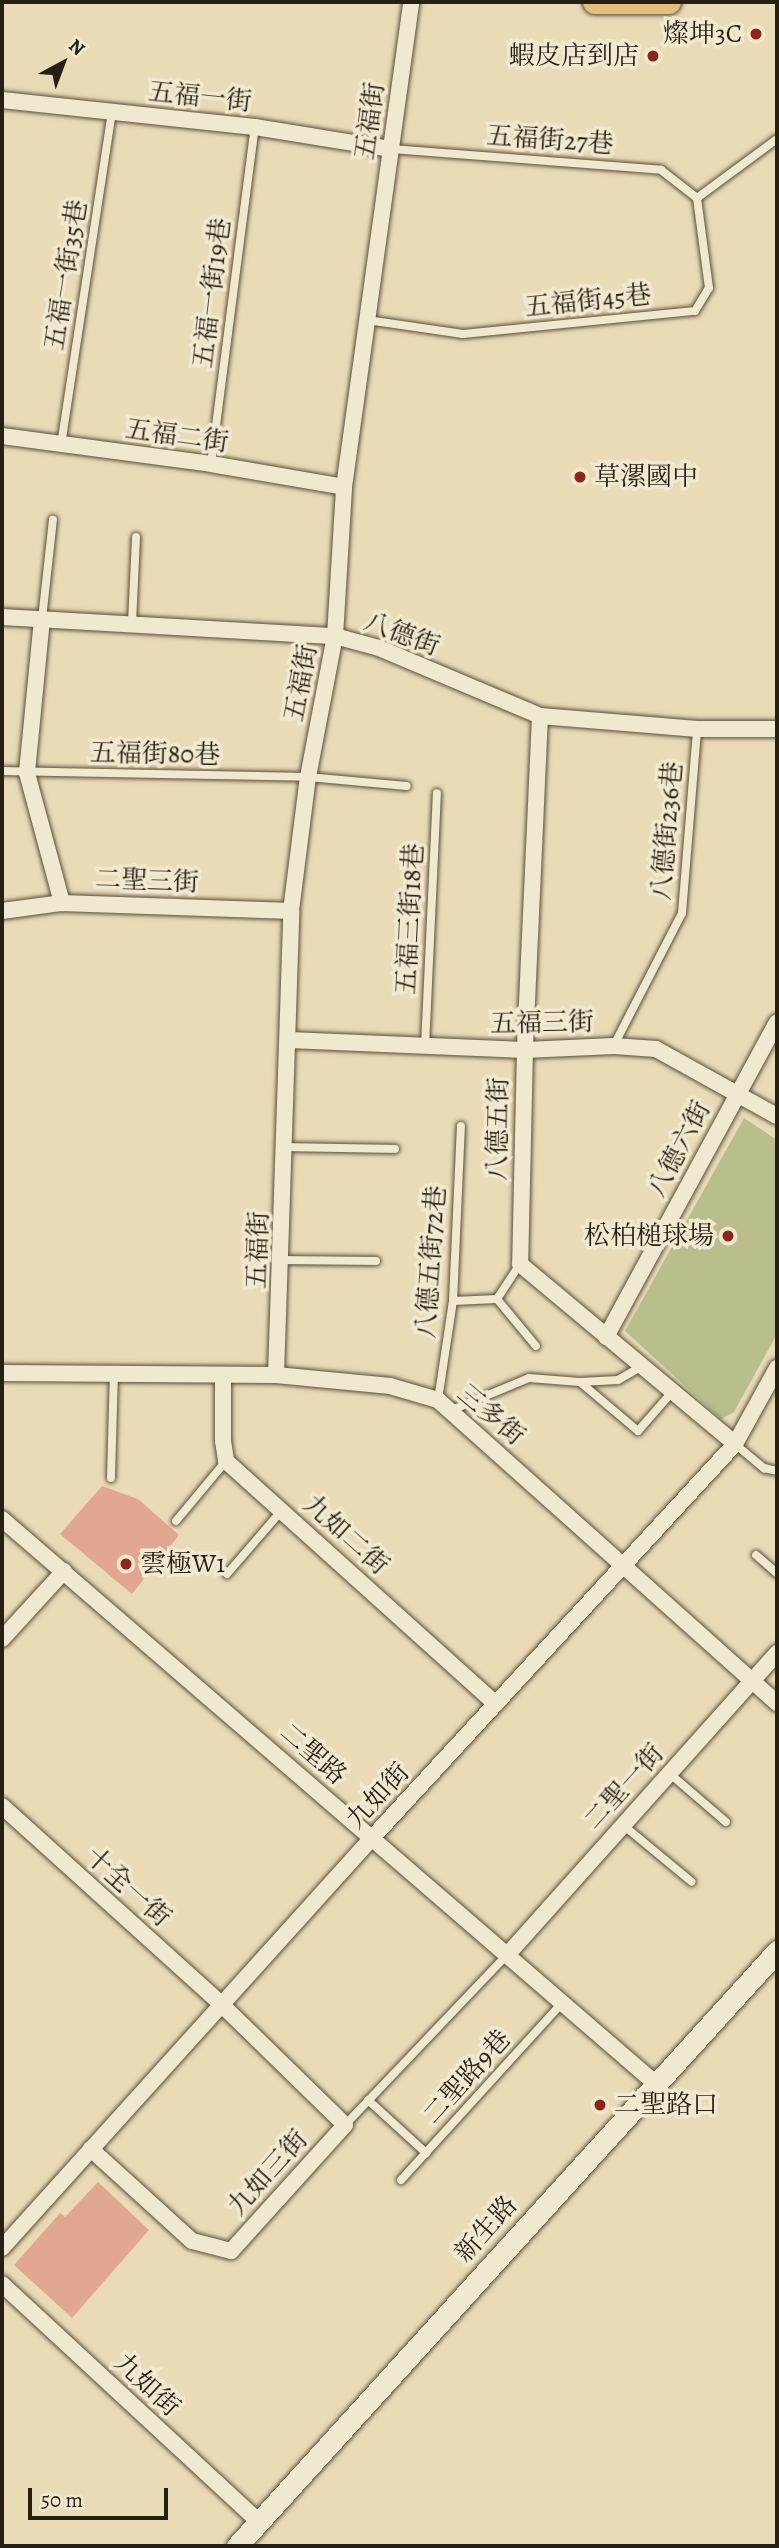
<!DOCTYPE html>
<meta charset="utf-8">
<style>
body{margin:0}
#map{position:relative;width:779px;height:2548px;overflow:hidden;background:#e9dbb6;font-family:Alegreya,"Noto Serif TC",serif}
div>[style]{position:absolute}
.green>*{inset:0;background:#b9bf8c}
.building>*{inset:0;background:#e2a790}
.roads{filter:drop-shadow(0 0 2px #584e3c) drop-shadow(0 0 2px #584e3c)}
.lane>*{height:8px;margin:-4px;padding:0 4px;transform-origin:4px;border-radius:4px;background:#f1e8d0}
.street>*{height:16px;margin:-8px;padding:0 8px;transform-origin:8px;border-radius:8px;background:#f1e8d0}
.secondary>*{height:21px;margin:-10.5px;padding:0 10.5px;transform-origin:10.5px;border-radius:10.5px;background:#f1e8d0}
.primary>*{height:24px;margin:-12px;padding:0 12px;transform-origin:12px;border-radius:12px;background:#e4be7b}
.dots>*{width:19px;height:19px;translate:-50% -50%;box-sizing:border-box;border:4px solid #f1e8d0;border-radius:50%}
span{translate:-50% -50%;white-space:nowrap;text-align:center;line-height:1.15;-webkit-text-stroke:7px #f1e8d0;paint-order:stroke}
.poi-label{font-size:26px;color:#281f14}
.right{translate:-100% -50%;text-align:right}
.left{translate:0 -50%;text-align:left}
.street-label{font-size:26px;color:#281f14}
.frame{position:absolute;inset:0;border:4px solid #281f14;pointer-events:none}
.north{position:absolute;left:28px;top:28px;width:70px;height:70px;-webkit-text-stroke:5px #f1e8d0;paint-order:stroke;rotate:41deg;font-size:19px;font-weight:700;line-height:28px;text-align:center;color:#281f14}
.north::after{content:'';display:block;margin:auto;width:24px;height:32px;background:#281f14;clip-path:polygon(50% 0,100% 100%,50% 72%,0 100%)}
.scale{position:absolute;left:28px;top:2488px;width:140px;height:32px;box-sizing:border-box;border:4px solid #281f14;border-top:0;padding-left:9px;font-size:21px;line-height:24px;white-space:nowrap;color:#281f14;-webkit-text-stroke:5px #f1e8d0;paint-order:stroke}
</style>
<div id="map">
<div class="green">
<div style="clip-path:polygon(744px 1118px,777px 1140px,777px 1334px,734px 1412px,721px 1419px,625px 1331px)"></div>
</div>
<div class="building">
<div style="clip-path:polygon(102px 1486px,138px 1499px,179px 1535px,132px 1594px,60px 1534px)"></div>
<div style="clip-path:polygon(98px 2182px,149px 2230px,72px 2318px,14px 2265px,60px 2213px,65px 2217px)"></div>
</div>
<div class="roads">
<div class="lane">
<div style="left:391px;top:149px;width:271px;rotate:4.4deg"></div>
<div style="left:661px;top:170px;width:46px;rotate:37.9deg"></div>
<div style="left:697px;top:198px;width:99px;rotate:-36.4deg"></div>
<div style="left:367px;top:320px;width:97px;rotate:8.3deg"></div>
<div style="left:463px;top:334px;width:233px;rotate:-5.7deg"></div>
<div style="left:695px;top:311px;width:27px;rotate:-59deg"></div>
<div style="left:709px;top:288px;width:91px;rotate:-97.6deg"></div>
<div style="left:61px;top:445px;width:337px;rotate:-81.3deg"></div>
<div style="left:211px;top:464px;width:340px;rotate:-82.6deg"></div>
<div style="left:42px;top:619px;width:100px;rotate:-83.7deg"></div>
<div style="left:132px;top:623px;width:86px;rotate:-87.3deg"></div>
<div style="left:2px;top:771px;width:306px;rotate:1.1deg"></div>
<div style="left:308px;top:777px;width:99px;rotate:5.2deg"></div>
<div style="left:614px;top:1045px;width:148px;rotate:-62.7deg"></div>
<div style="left:682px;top:913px;width:185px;rotate:-85.3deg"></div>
<div style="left:425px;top:1046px;width:253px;rotate:-87.3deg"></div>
<div style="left:285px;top:1147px;width:110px;rotate:1deg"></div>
<div style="left:282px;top:1260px;width:94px;rotate:0.6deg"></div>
<div style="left:497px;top:1299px;width:61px;rotate:50.3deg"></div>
<div style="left:453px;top:1301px;width:44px;rotate:-2.6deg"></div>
<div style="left:497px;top:1299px;width:42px;rotate:-56.7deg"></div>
<div style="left:580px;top:1382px;width:76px;rotate:40.2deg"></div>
<div style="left:638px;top:1431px;width:52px;rotate:-48.9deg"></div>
<div style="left:438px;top:1400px;width:100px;rotate:-81.4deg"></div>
<div style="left:453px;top:1301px;width:175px;rotate:-87.4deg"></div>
<div style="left:452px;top:1410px;width:83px;rotate:-22.6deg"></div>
<div style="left:529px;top:1378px;width:51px;rotate:4.5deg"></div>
<div style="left:580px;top:1382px;width:38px;rotate:-3deg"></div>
<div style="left:618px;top:1380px;width:28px;rotate:-30deg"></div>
<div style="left:735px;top:1444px;width:38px;rotate:40deg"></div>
<div style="left:764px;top:1468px;width:13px;rotate:13deg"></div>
<div style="left:111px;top:1478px;width:106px;rotate:-88.4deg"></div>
<div style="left:176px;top:1521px;width:78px;rotate:-50.2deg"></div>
<div style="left:756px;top:1555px;width:28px;rotate:41deg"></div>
<div style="left:227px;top:1574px;width:84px;rotate:-49.3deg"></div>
<div style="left:669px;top:1773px;width:75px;rotate:40.7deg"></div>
<div style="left:623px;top:1825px;width:89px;rotate:39.6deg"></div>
<div style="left:368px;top:2100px;width:79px;rotate:42.4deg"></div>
<div style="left:345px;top:2125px;width:235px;rotate:-46.4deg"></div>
<div style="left:401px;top:2180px;width:241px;rotate:-47.7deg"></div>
</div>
<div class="street">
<div style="left:2px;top:100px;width:254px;rotate:6.1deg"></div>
<div style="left:255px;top:127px;width:138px;rotate:9.2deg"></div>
<div style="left:2px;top:436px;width:211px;rotate:7.6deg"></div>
<div style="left:211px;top:464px;width:135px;rotate:9.8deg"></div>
<div style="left:2px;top:617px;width:334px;rotate:3.3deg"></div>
<div style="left:335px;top:636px;width:46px;rotate:15.3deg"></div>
<div style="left:379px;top:648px;width:175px;rotate:22.9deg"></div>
<div style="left:540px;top:716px;width:158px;rotate:4.7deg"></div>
<div style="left:697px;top:729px;width:80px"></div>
<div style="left:42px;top:619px;width:155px;rotate:95.6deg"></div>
<div style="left:27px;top:773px;width:135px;rotate:74.9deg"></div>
<div style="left:540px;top:716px;width:334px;rotate:92.6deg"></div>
<div style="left:525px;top:1050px;width:214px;rotate:91.3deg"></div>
<div style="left:520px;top:1264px;width:280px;rotate:39.9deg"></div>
<div style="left:2px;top:911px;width:61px;rotate:-7.6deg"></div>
<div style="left:62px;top:903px;width:229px;rotate:2deg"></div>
<div style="left:289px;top:1040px;width:236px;rotate:2.4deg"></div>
<div style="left:525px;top:1050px;width:89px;rotate:-2.6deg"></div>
<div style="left:614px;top:1046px;width:42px;rotate:4.1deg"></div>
<div style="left:656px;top:1049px;width:138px;rotate:29deg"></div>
<div style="left:606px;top:1337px;width:358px;rotate:-61.5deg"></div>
<div style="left:2px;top:1373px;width:274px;rotate:0.4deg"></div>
<div style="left:276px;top:1375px;width:115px;rotate:5.5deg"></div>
<div style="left:390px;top:1386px;width:50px;rotate:16.3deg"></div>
<div style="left:438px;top:1400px;width:455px;rotate:41.8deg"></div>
<div style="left:223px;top:1375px;width:66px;rotate:90deg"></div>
<div style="left:223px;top:1441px;width:20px;rotate:81deg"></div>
<div style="left:226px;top:1461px;width:363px;rotate:42deg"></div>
<div style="left:276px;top:1375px;width:464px;rotate:-88.1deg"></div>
<div style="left:291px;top:911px;width:135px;rotate:-82.8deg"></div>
<div style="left:308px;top:777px;width:144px;rotate:-79.2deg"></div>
<div style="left:335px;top:636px;width:149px;rotate:-86.5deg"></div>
<div style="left:344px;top:487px;width:490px;rotate:-82.1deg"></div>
<div style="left:2px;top:1519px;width:863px;rotate:40.82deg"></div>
<div style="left:2px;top:1639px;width:92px;rotate:-47.6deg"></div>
<div style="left:2px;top:1806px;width:295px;rotate:42.1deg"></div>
<div style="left:221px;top:2004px;width:173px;rotate:44.3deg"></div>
<div style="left:345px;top:2125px;width:170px;rotate:132.1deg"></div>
<div style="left:231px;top:2251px;width:40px;rotate:-165.6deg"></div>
<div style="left:192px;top:2241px;width:137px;rotate:-137.7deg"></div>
<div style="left:508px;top:1954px;width:404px;rotate:-48.2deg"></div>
<div style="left:2px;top:2248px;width:552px;rotate:-47.94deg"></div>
<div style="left:372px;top:1838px;width:536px;rotate:-47.35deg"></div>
<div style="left:735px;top:1444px;width:87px;rotate:-61.1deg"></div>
<div style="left:2px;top:2284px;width:350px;rotate:42.8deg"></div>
</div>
<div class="secondary">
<div style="left:237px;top:2546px;width:804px;rotate:-47.77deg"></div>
</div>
<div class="primary">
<div style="left:595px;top:2px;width:74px"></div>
</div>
</div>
<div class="dots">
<div style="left:756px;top:34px;background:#8f2418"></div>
<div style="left:653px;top:56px;background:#8f2418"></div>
<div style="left:580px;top:477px;background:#8f2418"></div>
<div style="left:728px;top:1236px;background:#8f2418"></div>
<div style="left:126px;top:1564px;background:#8f2418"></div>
<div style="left:600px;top:2105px;background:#8f2418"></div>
</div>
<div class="poi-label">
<span class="right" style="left:742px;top:34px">燦坤3C</span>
<span class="right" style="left:639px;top:56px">蝦皮店到店</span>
<span class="left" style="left:594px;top:477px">草漯國中</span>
<span class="right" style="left:714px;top:1236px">松柏槌球場</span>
<span class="left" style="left:140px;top:1564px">雲極W1</span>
<span class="left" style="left:614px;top:2105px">二聖路口</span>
</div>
<div class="street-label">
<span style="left:200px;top:97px;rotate:6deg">五福一街</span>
<span style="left:370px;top:121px;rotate:-82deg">五福街</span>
<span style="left:550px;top:140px;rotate:4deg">五福街27巷</span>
<span style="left:66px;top:275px;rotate:-81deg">五福一街35巷</span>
<span style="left:212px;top:293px;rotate:-83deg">五福一街19巷</span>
<span style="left:588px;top:301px;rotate:-6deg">五福街45巷</span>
<span style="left:177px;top:436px;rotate:8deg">五福二街</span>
<span style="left:402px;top:634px;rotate:21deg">八德街</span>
<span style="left:301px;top:683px;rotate:-79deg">五福街</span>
<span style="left:155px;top:754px;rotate:1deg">五福街80巷</span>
<span style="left:667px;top:831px;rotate:-85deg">八德街236巷</span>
<span style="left:147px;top:881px;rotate:2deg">二聖三街</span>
<span style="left:410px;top:919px;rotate:-87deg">五福三街18巷</span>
<span style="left:542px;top:1023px;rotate:-1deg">五福三街</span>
<span style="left:498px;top:1129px;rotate:-89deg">八德五街</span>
<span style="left:679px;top:1149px;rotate:-62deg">八德六街</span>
<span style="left:258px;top:1250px;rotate:-88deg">五福街</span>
<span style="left:431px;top:1262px;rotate:-86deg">八德五街72巷</span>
<span style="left:491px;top:1415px;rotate:40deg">三多街</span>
<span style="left:346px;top:1535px;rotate:42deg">九如二街</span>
<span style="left:313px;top:1754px;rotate:41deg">二聖路</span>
<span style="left:624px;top:1787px;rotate:-48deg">二聖一街</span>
<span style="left:378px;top:1796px;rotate:-47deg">九如街</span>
<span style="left:128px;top:1887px;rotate:42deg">十全一街</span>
<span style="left:467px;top:2077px;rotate:-48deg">二聖路9巷</span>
<span style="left:268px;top:2173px;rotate:-48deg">九如三街</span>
<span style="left:486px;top:2229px;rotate:-48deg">新生路</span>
<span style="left:147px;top:2385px;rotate:43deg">九如街</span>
</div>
<div class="frame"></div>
<div class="north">N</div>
<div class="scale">50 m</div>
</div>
